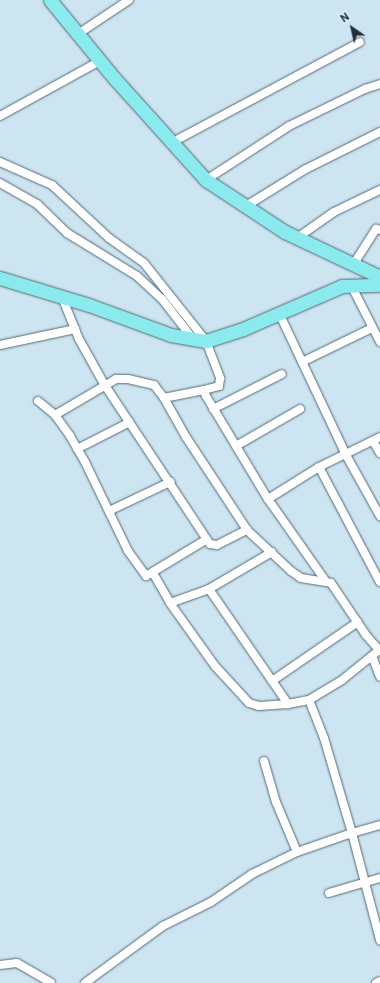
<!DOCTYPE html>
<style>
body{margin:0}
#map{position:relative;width:380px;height:983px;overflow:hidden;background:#cde4f1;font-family:Roboto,sans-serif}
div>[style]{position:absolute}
.roads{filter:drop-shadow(0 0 1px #546975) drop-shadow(0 0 1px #546975)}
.minor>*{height:8px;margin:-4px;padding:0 4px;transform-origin:4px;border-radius:4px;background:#fff}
.primary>*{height:13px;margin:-6.5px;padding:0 6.5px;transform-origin:6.5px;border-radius:6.5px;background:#8aeaed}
span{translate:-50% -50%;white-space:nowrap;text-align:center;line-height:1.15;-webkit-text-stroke:4px #daf2ff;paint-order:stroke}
.north{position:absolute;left:332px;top:8px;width:40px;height:40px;-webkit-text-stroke:3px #daf2ff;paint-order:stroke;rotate:326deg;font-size:11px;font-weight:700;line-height:16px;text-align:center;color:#262f34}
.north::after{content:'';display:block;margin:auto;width:14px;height:18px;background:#262f34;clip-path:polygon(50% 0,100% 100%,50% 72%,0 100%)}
</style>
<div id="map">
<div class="roads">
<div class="minor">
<div style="left:78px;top:34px;width:61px;rotate:-33.7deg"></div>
<div style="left:0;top:116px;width:114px;rotate:-28.8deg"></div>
<div style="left:171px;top:143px;width:214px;rotate:-28.1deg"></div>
<div style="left:0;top:162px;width:57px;rotate:23.9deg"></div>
<div style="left:52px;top:185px;width:78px;rotate:42.9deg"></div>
<div style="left:109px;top:238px;width:43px;rotate:35.5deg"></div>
<div style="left:144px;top:263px;width:100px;rotate:51.5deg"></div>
<div style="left:206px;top:341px;width:40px;rotate:69deg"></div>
<div style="left:220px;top:378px;width:8px;rotate:97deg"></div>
<div style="left:219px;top:386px;width:16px;rotate:165deg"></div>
<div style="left:204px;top:390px;width:6px;rotate:72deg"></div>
<div style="left:206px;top:396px;width:120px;rotate:59deg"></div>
<div style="left:268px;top:499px;width:60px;rotate:-32.1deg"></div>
<div style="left:319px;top:467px;width:68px;rotate:-26.2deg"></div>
<div style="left:206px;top:180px;width:99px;rotate:-33deg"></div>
<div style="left:289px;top:126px;width:85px;rotate:-26deg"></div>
<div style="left:365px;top:89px;width:16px;rotate:-18deg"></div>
<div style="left:0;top:183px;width:43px;rotate:29.6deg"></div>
<div style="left:37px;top:204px;width:42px;rotate:44deg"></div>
<div style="left:67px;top:233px;width:82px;rotate:31.6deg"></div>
<div style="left:137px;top:276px;width:34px;rotate:43deg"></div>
<div style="left:162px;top:299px;width:51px;rotate:52.2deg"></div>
<div style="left:246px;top:206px;width:70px;rotate:-31.7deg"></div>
<div style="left:306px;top:169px;width:83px;rotate:-26.6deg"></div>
<div style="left:297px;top:238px;width:45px;rotate:-35.1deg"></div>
<div style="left:334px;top:212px;width:51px;rotate:-25.6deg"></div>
<div style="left:353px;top:265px;width:43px;rotate:-57.4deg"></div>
<div style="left:376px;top:229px;width:4px;rotate:14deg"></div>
<div style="left:351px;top:285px;width:64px;rotate:63deg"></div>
<div style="left:62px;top:297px;width:45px;rotate:68deg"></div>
<div style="left:79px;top:339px;width:51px;rotate:60.9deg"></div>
<div style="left:104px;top:384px;width:192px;rotate:56.5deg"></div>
<div style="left:210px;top:544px;width:7px;rotate:8deg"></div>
<div style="left:217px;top:545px;width:34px;rotate:-27deg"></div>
<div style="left:247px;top:530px;width:60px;rotate:43deg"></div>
<div style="left:291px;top:571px;width:12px;rotate:35deg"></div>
<div style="left:301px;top:578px;width:30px;rotate:9deg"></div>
<div style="left:331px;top:583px;width:63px;rotate:56.1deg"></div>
<div style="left:366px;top:635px;width:21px;rotate:49deg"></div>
<div style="left:279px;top:313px;width:157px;rotate:64.7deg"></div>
<div style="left:346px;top:455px;width:70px;rotate:60.9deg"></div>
<div style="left:0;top:345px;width:77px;rotate:-12deg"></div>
<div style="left:302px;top:362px;width:78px;rotate:-25.9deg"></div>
<div style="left:204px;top:390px;width:41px;rotate:168.7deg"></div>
<div style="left:164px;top:398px;width:45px;rotate:60.6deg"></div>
<div style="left:186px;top:437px;width:111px;rotate:56.7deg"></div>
<div style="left:38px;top:401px;width:22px;rotate:39deg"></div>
<div style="left:55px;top:415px;width:26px;rotate:54deg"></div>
<div style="left:70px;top:436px;width:30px;rotate:60deg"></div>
<div style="left:85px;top:462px;width:99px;rotate:64.2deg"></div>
<div style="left:128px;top:551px;width:31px;rotate:54deg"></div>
<div style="left:146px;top:576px;width:71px;rotate:-31.2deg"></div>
<div style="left:213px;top:409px;width:77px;rotate:-26.9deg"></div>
<div style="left:55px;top:415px;width:71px;rotate:-30.5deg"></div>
<div style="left:116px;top:379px;width:12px"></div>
<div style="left:128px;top:379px;width:27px;rotate:13deg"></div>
<div style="left:154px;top:385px;width:16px;rotate:52deg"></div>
<div style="left:373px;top:441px;width:14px;rotate:60deg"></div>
<div style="left:236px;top:446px;width:74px;rotate:-30deg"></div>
<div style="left:77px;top:449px;width:59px;rotate:-27deg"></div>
<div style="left:319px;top:467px;width:130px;rotate:62.1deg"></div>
<div style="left:268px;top:499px;width:99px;rotate:54.9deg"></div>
<div style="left:109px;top:511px;width:68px;rotate:-25.4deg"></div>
<div style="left:153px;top:573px;width:34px;rotate:60deg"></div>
<div style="left:170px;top:603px;width:77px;rotate:54.5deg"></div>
<div style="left:215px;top:666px;width:50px;rotate:47.4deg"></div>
<div style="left:249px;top:703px;width:10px;rotate:17deg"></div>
<div style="left:259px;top:706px;width:29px;rotate:-4deg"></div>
<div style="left:209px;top:589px;width:73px;rotate:-30.4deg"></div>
<div style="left:170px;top:603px;width:41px;rotate:-19.7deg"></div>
<div style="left:209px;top:589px;width:140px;rotate:55.5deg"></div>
<div style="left:288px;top:704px;width:21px;rotate:-11deg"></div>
<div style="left:309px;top:700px;width:39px;rotate:-31deg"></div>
<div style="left:342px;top:680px;width:46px;rotate:-38.9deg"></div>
<div style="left:372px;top:656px;width:22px;rotate:69deg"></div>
<div style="left:272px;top:681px;width:104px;rotate:-34.5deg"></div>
<div style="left:264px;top:761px;width:43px;rotate:73.7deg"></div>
<div style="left:276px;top:802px;width:54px;rotate:67.2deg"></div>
<div style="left:380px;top:825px;width:29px;rotate:164deg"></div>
<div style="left:352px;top:833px;width:111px;rotate:75.3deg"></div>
<div style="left:329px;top:893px;width:53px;rotate:-16.4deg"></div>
<div style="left:0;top:965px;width:17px;rotate:-7deg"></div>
<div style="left:17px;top:963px;width:39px;rotate:30deg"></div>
<div style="left:85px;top:983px;width:97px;rotate:-36.2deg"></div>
<div style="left:163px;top:926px;width:54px;rotate:-26.6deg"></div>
<div style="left:211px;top:902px;width:50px;rotate:-34.3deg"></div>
<div style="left:252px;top:874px;width:50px;rotate:-26.1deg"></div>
<div style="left:297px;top:852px;width:58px;rotate:-19.1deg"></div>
<div style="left:352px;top:833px;width:99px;rotate:-106.4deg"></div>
<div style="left:324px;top:738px;width:41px;rotate:-111.5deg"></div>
<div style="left:376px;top:983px;width:4px;rotate:-27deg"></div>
</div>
<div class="primary">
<div style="left:50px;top:0;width:102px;rotate:50.6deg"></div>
<div style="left:115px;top:79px;width:136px;rotate:48deg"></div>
<div style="left:206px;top:180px;width:95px;rotate:33.4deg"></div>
<div style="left:285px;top:232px;width:105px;rotate:25.3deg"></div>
<div style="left:0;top:278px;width:93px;rotate:16.9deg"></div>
<div style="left:89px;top:305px;width:87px;rotate:20.1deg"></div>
<div style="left:171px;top:335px;width:36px;rotate:10deg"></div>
<div style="left:206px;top:341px;width:39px;rotate:-18deg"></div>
<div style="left:243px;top:329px;width:108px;rotate:-23.5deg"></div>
<div style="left:342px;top:286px;width:38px;rotate:-2deg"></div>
</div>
</div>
<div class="north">N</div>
</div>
